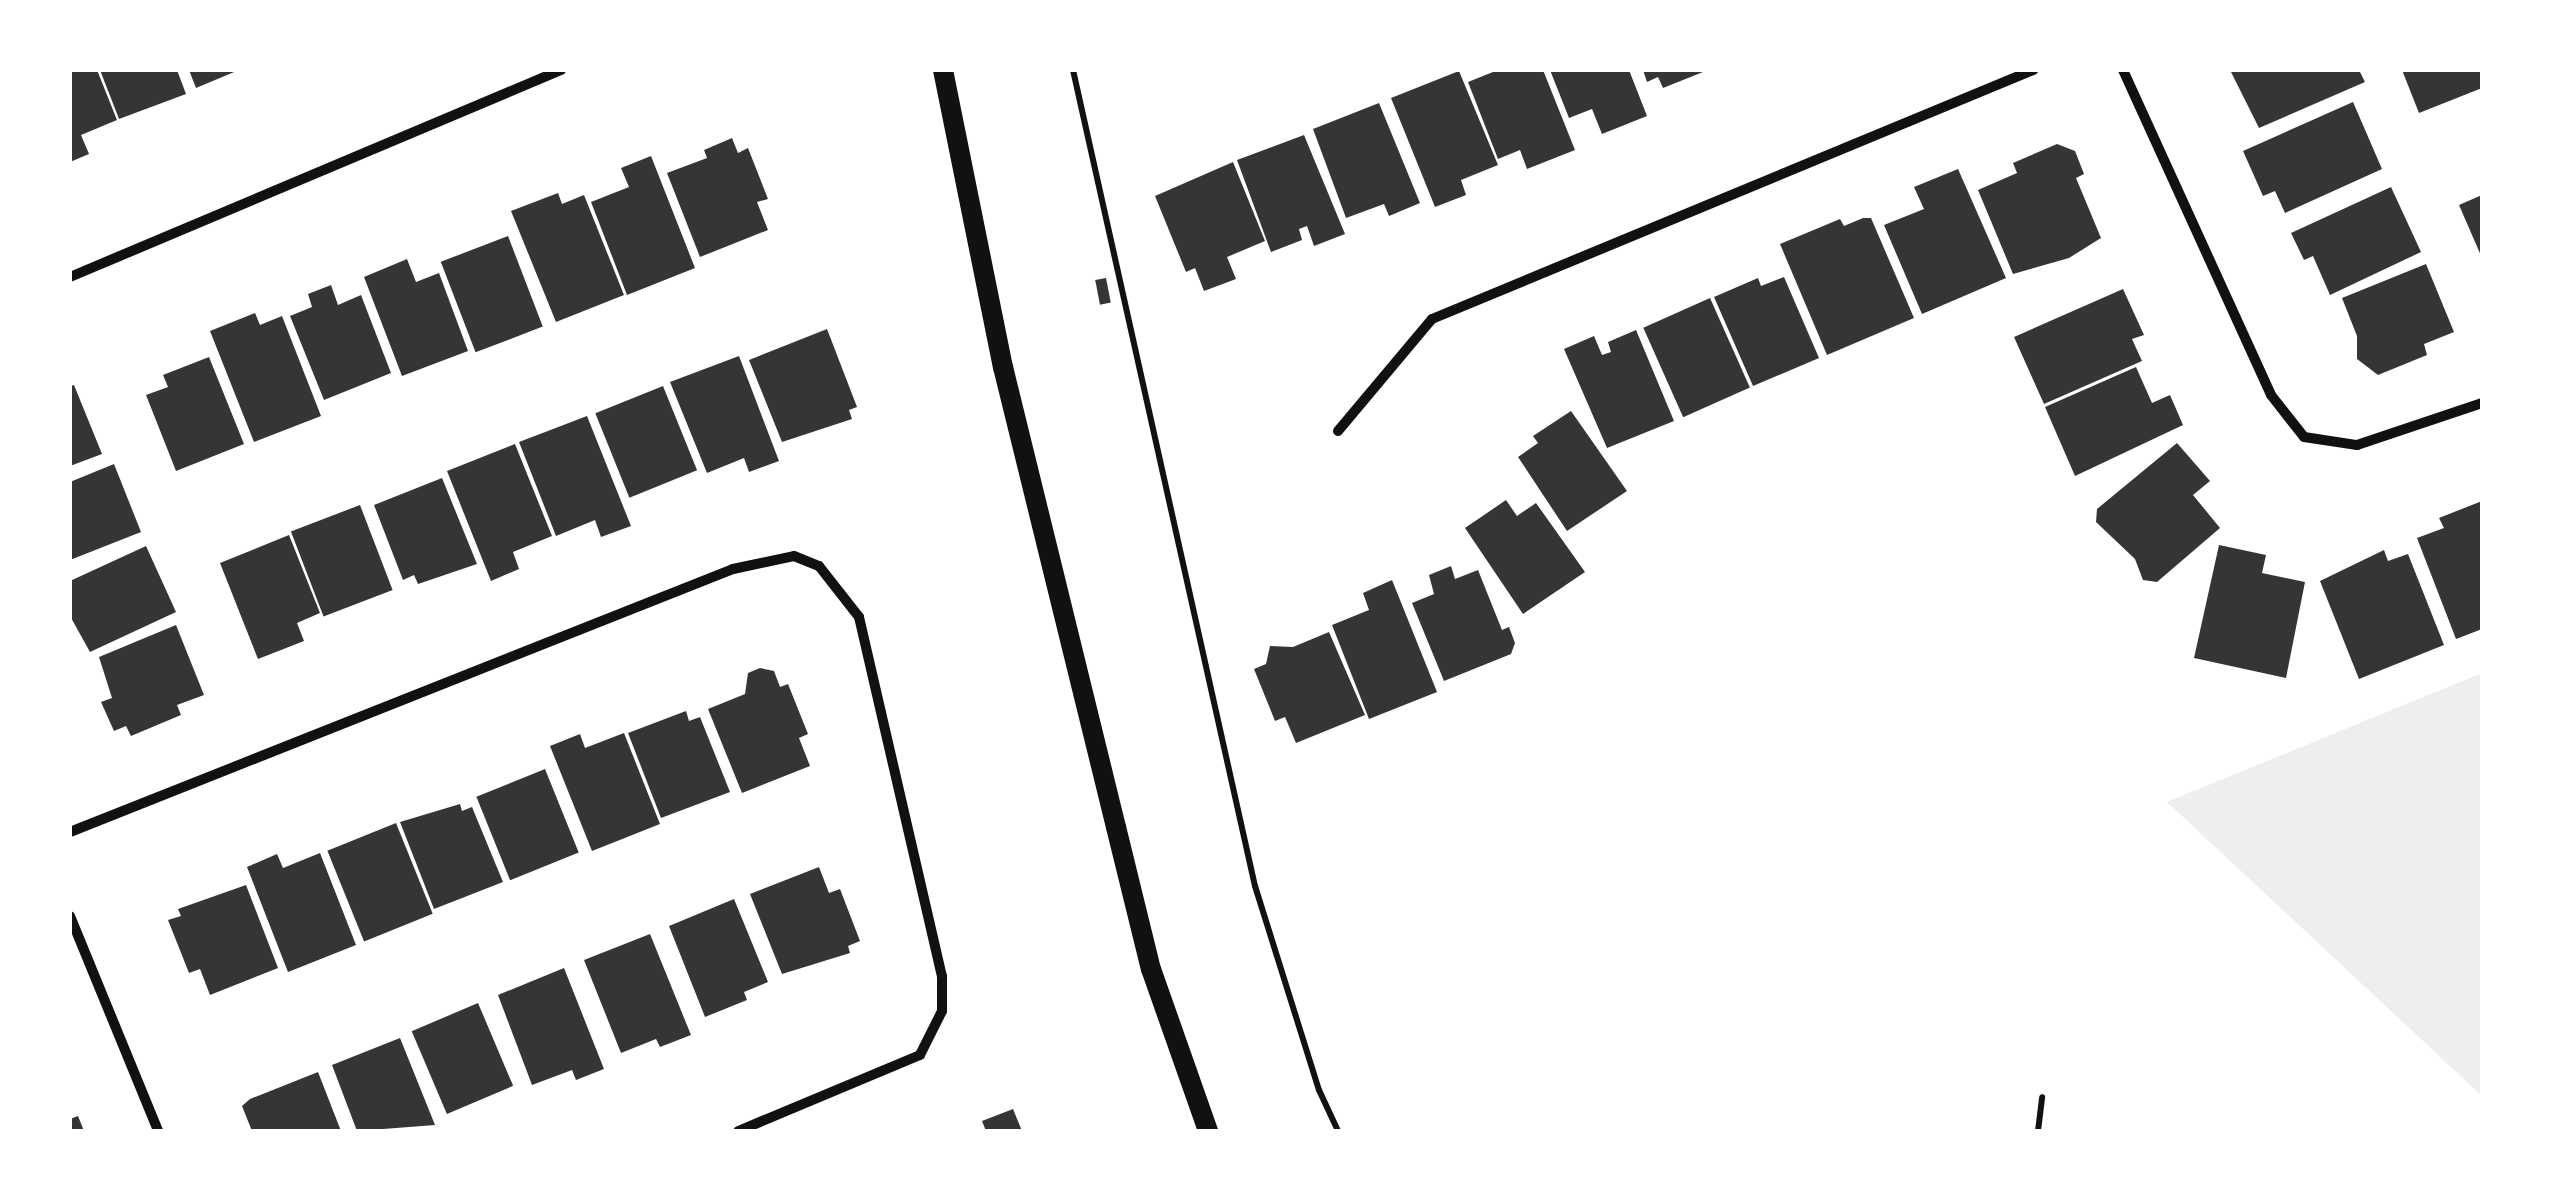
<!DOCTYPE html>
<style>
body{margin:0}
#map{position:relative;width:2552px;height:1201px;overflow:hidden;background:#fff;font-family:Ubuntu,sans-serif}
div>[style]{position:absolute}
.green>*{inset:0;background:#eee}
.building>*{inset:0;background:#353535;transform-origin:0 0}
.path>*{height:6px;margin:-3px;padding:0 3px;transform-origin:3px;border-radius:3px;background:#111}
.minor>*{height:10px;margin:-5px;padding:0 5px;transform-origin:5px;border-radius:5px;background:#111}
.secondary>*{height:20px;margin:-10px;padding:0 10px;transform-origin:10px;border-radius:10px;background:#111}
span{translate:-50% -50%;white-space:nowrap;text-align:center;line-height:1.15;-webkit-text-stroke:8px #fff;paint-order:stroke}
.frame{position:absolute;inset:0;border:72px solid #fff;pointer-events:none}
</style>
<div id="map">
<div class="green">
<div style="clip-path:polygon(2482px 673px,2482px 1096px,2167px 802px)"></div>
</div>
<div class="building">
<div style="clip-path:polygon(70px 70px,97px 70px,117px 120px,81px 135px,89px 154px,70px 162px)"></div>
<div style="clip-path:polygon(100px 70px,177px 70px,186px 94px,119px 119px)"></div>
<div style="clip-path:polygon(189px 70px,239px 70px,196px 88px)"></div>
<div style="clip-path:polygon(1498px 70px,1543px 70px,1575px 150px,1527px 169px,1520px 150px,1498px 159px,1468px 82px)"></div>
<div style="clip-path:polygon(1550px 70px,1629px 70px,1647px 116px,1602px 134px,1592px 109px,1569px 118px)"></div>
<div style="clip-path:polygon(1643px 70px,1708px 70px,1663px 88px,1658px 77px,1647px 82px)"></div>
<div style="clip-path:polygon(2230px 70px,2359px 70px,2365px 82px,2259px 128px)"></div>
<div style="clip-path:polygon(2402px 70px,2482px 70px,2482px 88px,2419px 113px)"></div>
<div style="clip-path:polygon(1459px 71px,1498px 165px,1461px 180px,1466px 195px,1435px 207px,1391px 98px)"></div>
<div style="clip-path:polygon(2353px 102px,2382px 169px,2285px 213px,2275px 191px,2263px 196px,2243px 151px)"></div>
<div style="clip-path:polygon(1379px 103px,1420px 203px,1389px 216px,1384px 204px,1346px 218px,1313px 129px)"></div>
<div style="clip-path:polygon(1304px 135px,1345px 234px,1314px 246px,1307px 226px,1299px 229px,1302px 240px,1271px 252px,1237px 160px)"></div>
<div style="clip-path:polygon(732px 138px,738px 153px,748px 148px,768px 199px,757px 202px,768px 230px,700px 257px,667px 173px,707px 158px,704px 150px)"></div>
<div style="clip-path:polygon(2057px 144px,2075px 151px,2084px 174px,2076px 178px,2101px 238px,2069px 258px,2013px 274px,1978px 190px,2017px 173px,2013px 163px)"></div>
<div style="clip-path:polygon(651px 156px,695px 268px,627px 295px,591px 202px,629px 187px,621px 168px)"></div>
<div style="clip-path:polygon(1233px 162px,1265px 241px,1227px 257px,1236px 279px,1204px 291px,1195px 268px,1186px 272px,1155px 196px)"></div>
<div style="clip-path:polygon(1958px 169px,2006px 278px,1922px 314px,1884px 225px,1924px 209px,1914px 187px)"></div>
<div style="clip-path:polygon(2391px 187px,2421px 252px,2330px 295px,2313px 256px,2304px 260px,2291px 233px)"></div>
<div style="clip-path:polygon(558px 193px,562px 204px,584px 195px,624px 295px,556px 322px,511px 211px)"></div>
<div style="clip-path:polygon(2482px 195px,2482px 258px,2459px 205px)"></div>
<div style="clip-path:polygon(1863px 218px,1871px 218px,1914px 318px,1827px 355px,1780px 244px,1840px 219px,1844px 226px)"></div>
<div style="left:508px;top:236px;width:97px;height:72px;rotate:69deg"></div>
<div style="clip-path:polygon(407px 259px,416px 282px,439px 273px,468px 351px,402px 376px,364px 277px)"></div>
<div style="clip-path:polygon(2426px 264px,2454px 332px,2424px 344px,2427px 355px,2378px 375px,2357px 359px,2357px 336px,2342px 298px)"></div>
<div style="clip-path:polygon(1784px 277px,1819px 358px,1753px 386px,1714px 297px,1758px 278px,1761px 286px)"></div>
<div style="left:1106px;top:278px;width:25px;height:11px;rotate:79deg"></div>
<div style="clip-path:polygon(331px 285px,338px 305px,361px 295px,391px 373px,324px 400px,290px 316px,312px 307px,308px 294px)"></div>
<div style="clip-path:polygon(2123px 289px,2144px 335px,2132px 339px,2142px 361px,2044px 404px,2014px 337px)"></div>
<div style="left:1710px;top:298px;width:98px;height:73px;rotate:66deg"></div>
<div style="clip-path:polygon(255px 313px,260px 325px,282px 316px,321px 416px,254px 442px,210px 331px)"></div>
<div style="clip-path:polygon(827px 329px,857px 407px,849px 410px,852px 419px,782px 442px,749px 360px)"></div>
<div style="clip-path:polygon(1636px 330px,1674px 421px,1607px 448px,1564px 349px,1594px 336px,1602px 355px,1611px 352px,1608px 342px)"></div>
<div style="clip-path:polygon(739px 356px,779px 461px,749px 472px,744px 458px,707px 473px,670px 382px)"></div>
<div style="clip-path:polygon(209px 357px,244px 444px,176px 471px,146px 395px,168px 387px,163px 375px)"></div>
<div style="clip-path:polygon(2136px 367px,2152px 403px,2170px 395px,2183px 425px,2075px 476px,2045px 407px)"></div>
<div style="clip-path:polygon(74px 385px,102px 454px,70px 466px,70px 386px)"></div>
<div style="left:663px;top:386px;width:91px;height:73px;rotate:68deg"></div>
<div style="clip-path:polygon(1571px 411px,1627px 491px,1567px 531px,1518px 457px,1538px 443px,1533px 436px)"></div>
<div style="clip-path:polygon(587px 416px,631px 526px,601px 537px,595px 520px,556px 536px,519px 442px)"></div>
<div style="clip-path:polygon(2177px 443px,2210px 481px,2193px 495px,2220px 528px,2157px 582px,2143px 580px,2135px 559px,2096px 522px,2097px 509px)"></div>
<div style="clip-path:polygon(515px 444px,552px 536px,513px 552px,519px 569px,491px 581px,447px 471px)"></div>
<div style="clip-path:polygon(114px 464px,141px 532px,70px 560px,70px 482px)"></div>
<div style="clip-path:polygon(442px 478px,477px 564px,418px 584px,414px 575px,403px 580px,374px 505px)"></div>
<div style="clip-path:polygon(1506px 500px,1517px 516px,1536px 503px,1585px 572px,1523px 614px,1465px 528px)"></div>
<div style="clip-path:polygon(2482px 501px,2482px 629px,2456px 639px,2417px 538px,2444px 528px,2439px 518px)"></div>
<div style="left:360px;top:505px;width:91px;height:74px;rotate:69deg"></div>
<div style="clip-path:polygon(289px 535px,320px 613px,297px 623px,304px 641px,258px 659px,220px 563px)"></div>
<div style="clip-path:polygon(2219px 545px,2266px 555px,2262px 573px,2305px 582px,2286px 678px,2194px 658px)"></div>
<div style="clip-path:polygon(146px 546px,176px 612px,90px 652px,70px 616px,70px 581px)"></div>
<div style="clip-path:polygon(2384px 550px,2388px 561px,2408px 554px,2444px 645px,2359px 679px,2320px 581px)"></div>
<div style="clip-path:polygon(1451px 566px,1455px 579px,1478px 570px,1502px 630px,1509px 627px,1515px 643px,1511px 654px,1444px 681px,1412px 603px,1434px 594px,1429px 575px)"></div>
<div style="clip-path:polygon(1392px 580px,1437px 692px,1369px 719px,1332px 625px,1369px 610px,1363px 593px)"></div>
<div style="clip-path:polygon(176px 625px,204px 695px,177px 705px,181px 715px,131px 736px,126px 726px,114px 731px,101px 702px,112px 698px,99px 657px)"></div>
<div style="clip-path:polygon(1329px 632px,1365px 715px,1296px 743px,1285px 717px,1275px 721px,1254px 669px,1266px 664px,1270px 646px,1293px 647px)"></div>
<div style="clip-path:polygon(760px 668px,774px 671px,780px 687px,788px 684px,808px 734px,799px 738px,810px 766px,742px 793px,708px 709px,745px 694px,748px 673px)"></div>
<div style="clip-path:polygon(686px 711px,689px 721px,700px 717px,730px 792px,661px 818px,628px 733px)"></div>
<div style="clip-path:polygon(624px 733px,660px 824px,592px 851px,550px 746px,580px 734px,585px 748px)"></div>
<div style="left:545px;top:769px;width:90px;height:74px;rotate:68deg"></div>
<div style="clip-path:polygon(460px 804px,462px 811px,472px 807px,503px 882px,434px 909px,400px 822px)"></div>
<div style="left:396px;top:823px;width:98px;height:74px;rotate:68deg"></div>
<div style="clip-path:polygon(320px 853px,356px 945px,288px 972px,247px 867px,277px 854px,283px 868px)"></div>
<div style="clip-path:polygon(819px 867px,829px 893px,840px 889px,860px 941px,848px 946px,850px 953px,782px 974px,750px 894px)"></div>
<div style="clip-path:polygon(246px 885px,278px 968px,210px 995px,200px 969px,189px 973px,168px 920px,181px 916px,178px 909px)"></div>
<div style="clip-path:polygon(734px 899px,768px 982px,744px 992px,747px 1000px,705px 1017px,669px 926px)"></div>
<div style="clip-path:polygon(650px 934px,691px 1035px,660px 1047px,656px 1039px,621px 1053px,584px 960px)"></div>
<div style="clip-path:polygon(564px 968px,604px 1069px,576px 1080px,572px 1070px,532px 1085px,498px 995px)"></div>
<div style="left:478px;top:1003px;width:90px;height:72px;rotate:67deg"></div>
<div style="clip-path:polygon(400px 1038px,435px 1125px,357px 1131px,332px 1065px)"></div>
<div style="clip-path:polygon(318px 1072px,341px 1131px,252px 1131px,242px 1106px,250px 1099px)"></div>
<div style="clip-path:polygon(1013px 1109px,1022px 1131px,986px 1131px,982px 1121px)"></div>
<div style="clip-path:polygon(78px 1116px,84px 1131px,70px 1131px,70px 1119px)"></div>
</div>
<div class="path">
<div style="left:1073px;top:70px;width:836px;rotate:77.43deg"></div>
<div style="left:1255px;top:886px;width:214px;rotate:72.6deg"></div>
<div style="left:1319px;top:1090px;width:45px;rotate:65.1deg"></div>
<div style="left:2038px;top:1131px;width:34px;rotate:-83deg"></div>
</div>
<div class="minor">
<div style="left:2123px;top:70px;width:357px;rotate:65.5deg"></div>
<div style="left:2271px;top:395px;width:53px;rotate:51.8deg"></div>
<div style="left:2304px;top:437px;width:54px;rotate:8.6deg"></div>
<div style="left:2357px;top:445px;width:132px;rotate:-18.6deg"></div>
<div style="left:70px;top:277px;width:533px;rotate:-22.86deg"></div>
<div style="left:1338px;top:431px;width:146px;rotate:-50deg"></div>
<div style="left:1432px;top:319px;width:651px;rotate:-22.5deg"></div>
<div style="left:70px;top:832px;width:713px;rotate:-21.64deg"></div>
<div style="left:733px;top:569px;width:62px;rotate:-12deg"></div>
<div style="left:794px;top:556px;width:27px;rotate:22deg"></div>
<div style="left:819px;top:566px;width:65px;rotate:51.9deg"></div>
<div style="left:859px;top:617px;width:368px;rotate:77deg"></div>
<div style="left:942px;top:976px;width:35px;rotate:90deg"></div>
<div style="left:942px;top:1011px;width:49px;rotate:116.6deg"></div>
<div style="left:920px;top:1055px;width:197px;rotate:157.3deg"></div>
<div style="left:70px;top:916px;width:232px;rotate:67.7deg"></div>
</div>
<div class="secondary">
<div style="left:943px;top:70px;width:303px;rotate:78.6deg"></div>
<div style="left:1003px;top:367px;width:474px;rotate:76.2deg"></div>
<div style="left:1116px;top:827px;width:146px;rotate:76.2deg"></div>
<div style="left:1151px;top:969px;width:172px;rotate:70.6deg"></div>
</div>
<div class="frame"></div>
</div>
